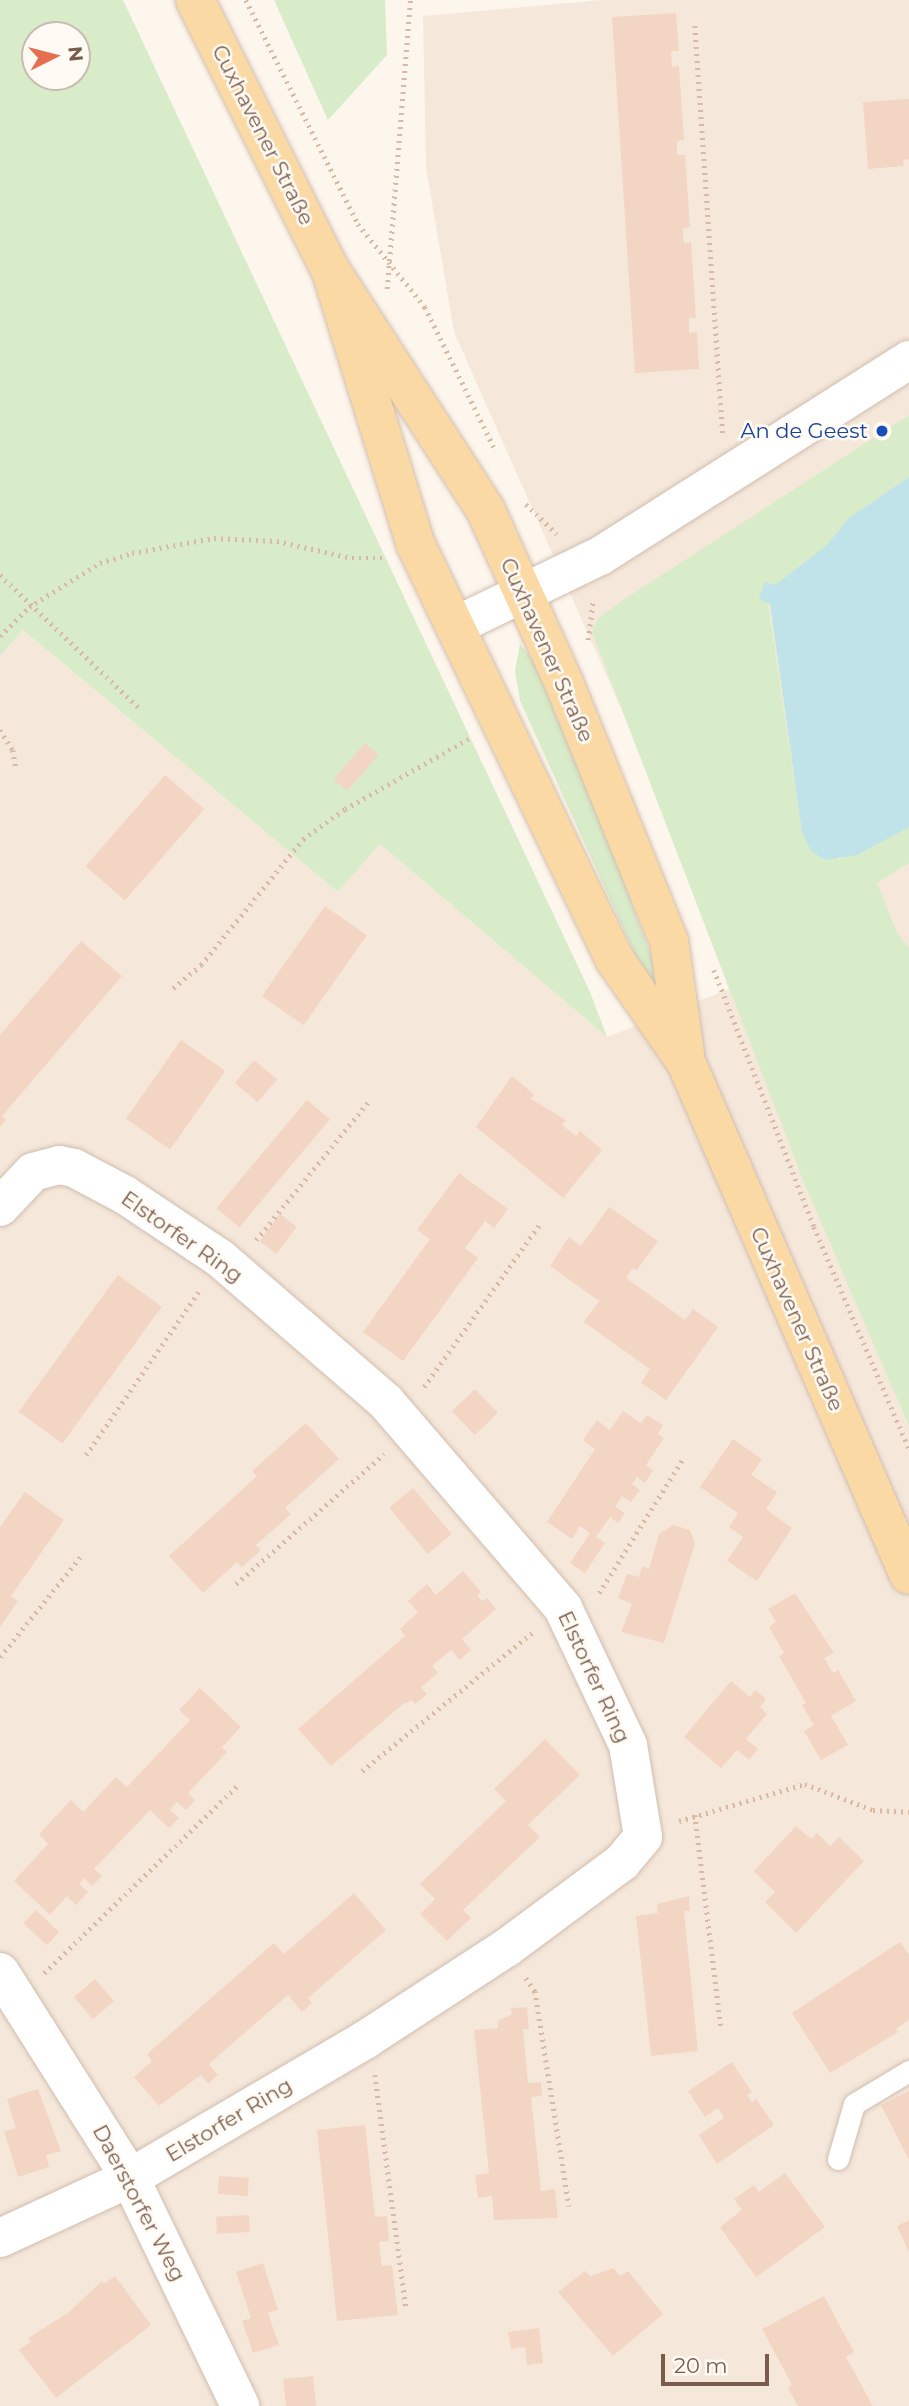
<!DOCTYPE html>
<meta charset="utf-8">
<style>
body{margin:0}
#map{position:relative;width:909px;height:2406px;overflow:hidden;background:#fdf6ec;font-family:Montserrat,sans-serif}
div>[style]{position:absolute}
.residential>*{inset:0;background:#f5e8da}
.green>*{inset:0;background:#d8ecc9}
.water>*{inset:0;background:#bfe3e8}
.building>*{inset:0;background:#f3d5c3;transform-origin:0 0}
.path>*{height:4.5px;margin-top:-2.25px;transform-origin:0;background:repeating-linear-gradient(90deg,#d9b8a5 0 2px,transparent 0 7px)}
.roads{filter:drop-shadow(0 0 2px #d1beb0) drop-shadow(0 0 2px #d1beb0)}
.service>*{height:21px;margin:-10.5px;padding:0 10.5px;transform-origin:10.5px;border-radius:10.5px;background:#fff}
.minor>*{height:38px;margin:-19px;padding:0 19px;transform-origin:19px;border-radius:19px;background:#fff}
.primary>*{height:38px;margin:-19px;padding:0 19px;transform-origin:19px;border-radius:19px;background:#fbd9a5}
.dots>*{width:19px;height:19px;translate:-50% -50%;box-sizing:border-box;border:4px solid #fffaf3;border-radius:50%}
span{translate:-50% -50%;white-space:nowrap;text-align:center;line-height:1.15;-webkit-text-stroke:5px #fffaf3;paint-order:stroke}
.street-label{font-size:21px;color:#7a5c4d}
.transit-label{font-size:21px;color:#164399}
.right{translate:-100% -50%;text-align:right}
.north{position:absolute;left:21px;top:21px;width:70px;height:70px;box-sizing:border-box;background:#fffaf3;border:2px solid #cabbb1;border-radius:50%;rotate:84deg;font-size:19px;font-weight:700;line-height:28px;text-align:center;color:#7a5c4d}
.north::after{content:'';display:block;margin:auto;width:24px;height:32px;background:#e76f51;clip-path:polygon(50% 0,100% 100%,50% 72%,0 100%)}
.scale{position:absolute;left:661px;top:2354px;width:108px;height:32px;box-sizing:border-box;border:4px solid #7a5c4d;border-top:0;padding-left:9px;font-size:21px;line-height:24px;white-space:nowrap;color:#7a5c4d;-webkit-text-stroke:5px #fffaf3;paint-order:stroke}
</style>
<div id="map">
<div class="residential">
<div style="clip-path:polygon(602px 0,909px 0,909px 2406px,0 2406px,0 656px,23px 630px,338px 892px,380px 844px,607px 1037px,729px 989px,644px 760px,454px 332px,426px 167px,423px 16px)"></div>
</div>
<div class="green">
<div style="clip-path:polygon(evenodd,0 0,123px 0,590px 992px,607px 1037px,380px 844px,338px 892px,23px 630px,0 656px,0 0,35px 35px,77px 35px,77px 77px,35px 77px,35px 35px)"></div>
<div style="clip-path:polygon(274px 0,385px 0,387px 55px,328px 120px)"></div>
<div style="clip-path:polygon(909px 415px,909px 477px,849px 518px,826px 546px,775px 586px,765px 583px,802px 832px,839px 859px,909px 827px,909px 863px,877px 883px,897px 933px,909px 948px,909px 1426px,805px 1185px,592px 632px,598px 619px,623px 600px)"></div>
<div style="clip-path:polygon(520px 644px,533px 660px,609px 842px,669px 1004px,643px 972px,520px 701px,515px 671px)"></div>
</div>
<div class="water">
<div style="clip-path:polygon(909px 477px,909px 827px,857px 855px,825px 860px,811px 851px,802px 832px,770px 604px,759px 599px,765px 582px,775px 585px,826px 546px,849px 518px)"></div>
</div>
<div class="building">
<div style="clip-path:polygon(676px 13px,679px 51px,671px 51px,672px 67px,679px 66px,684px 140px,677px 141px,677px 155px,685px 155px,690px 227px,683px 228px,683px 234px,684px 243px,691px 242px,696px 318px,689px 318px,689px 333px,697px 332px,699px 369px,635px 373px,612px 17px)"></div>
<div style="clip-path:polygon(909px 99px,909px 159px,903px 160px,904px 166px,868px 169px,863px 102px)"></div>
<div style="left:365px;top:743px;width:18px;height:48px;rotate:41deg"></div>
<div style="left:165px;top:775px;width:52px;height:121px;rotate:41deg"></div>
<div style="left:325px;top:906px;width:51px;height:110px;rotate:35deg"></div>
<div style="clip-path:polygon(81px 941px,122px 976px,2px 1116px,6px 1120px,0 1127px,0 1035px)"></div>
<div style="left:181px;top:1040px;width:54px;height:96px;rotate:35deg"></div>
<div style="left:254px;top:1060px;width:30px;height:30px;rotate:40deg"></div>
<div style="clip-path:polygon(512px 1076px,534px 1094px,531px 1099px,566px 1120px,562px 1125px,576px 1136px,580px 1131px,602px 1150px,563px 1198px,476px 1127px)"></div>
<div style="left:307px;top:1100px;width:30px;height:141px;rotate:40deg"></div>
<div style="clip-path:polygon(459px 1173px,508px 1209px,494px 1228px,485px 1221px,465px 1248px,478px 1258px,403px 1361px,363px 1332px,430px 1239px,417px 1230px)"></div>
<div style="clip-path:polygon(609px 1207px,658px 1241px,637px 1270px,633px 1268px,626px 1278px,685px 1320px,693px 1309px,718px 1327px,666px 1400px,641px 1383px,650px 1369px,584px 1322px,599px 1301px,550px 1266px,569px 1237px,581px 1246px)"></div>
<div style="left:280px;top:1214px;width:21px;height:34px;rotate:37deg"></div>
<div style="left:118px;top:1275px;width:54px;height:169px;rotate:36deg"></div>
<div style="left:475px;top:1389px;width:33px;height:32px;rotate:46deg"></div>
<div style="clip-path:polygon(623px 1411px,641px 1423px,647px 1415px,663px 1425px,658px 1434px,664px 1438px,646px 1465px,653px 1470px,645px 1483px,637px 1477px,632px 1484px,640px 1490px,631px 1502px,622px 1496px,615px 1507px,625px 1513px,618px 1523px,610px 1517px,596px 1537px,605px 1543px,585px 1573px,570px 1563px,590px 1533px,580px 1526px,572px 1539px,547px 1522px,595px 1449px,583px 1440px,597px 1420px,610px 1430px)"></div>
<div style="clip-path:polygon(306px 1423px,339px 1459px,285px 1508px,291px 1514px,256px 1545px,261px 1550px,242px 1567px,237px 1562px,203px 1593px,169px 1556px,257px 1476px,252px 1471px)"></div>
<div style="clip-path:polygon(733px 1439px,762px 1459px,751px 1475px,777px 1492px,766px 1509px,792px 1528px,757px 1581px,727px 1561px,743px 1537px,729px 1527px,738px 1513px,700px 1487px)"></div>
<div style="left:413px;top:1488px;width:60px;height:31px;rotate:50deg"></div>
<div style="clip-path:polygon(25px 1492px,64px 1520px,11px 1596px,18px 1601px,0 1627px,0 1527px)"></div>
<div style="clip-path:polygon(673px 1525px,690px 1530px,695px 1543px,664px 1643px,621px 1632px,632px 1604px,618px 1598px,627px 1574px,639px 1577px,642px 1566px,649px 1569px,659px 1534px)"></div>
<div style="clip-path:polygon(463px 1571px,481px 1592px,477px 1595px,482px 1601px,487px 1598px,496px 1609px,462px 1639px,471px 1650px,460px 1660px,451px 1650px,432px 1666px,438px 1673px,421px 1687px,427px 1694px,415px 1704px,412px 1700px,403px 1704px,331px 1766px,298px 1729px,405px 1636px,400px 1629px,418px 1612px,408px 1601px,427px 1584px,436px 1595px)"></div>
<div style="clip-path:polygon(795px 1593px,834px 1653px,824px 1658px,833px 1673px,838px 1670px,856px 1701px,831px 1716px,848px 1745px,821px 1760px,804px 1731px,814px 1725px,802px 1705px,806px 1703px,779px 1656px,784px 1653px,769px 1627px,776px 1622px,768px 1609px)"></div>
<div style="clip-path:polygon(731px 1681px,750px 1697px,755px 1690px,766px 1699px,760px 1707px,767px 1714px,746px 1739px,758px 1749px,749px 1760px,737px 1750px,721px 1768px,684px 1737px)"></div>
<div style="clip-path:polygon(200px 1688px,241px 1727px,222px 1747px,227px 1752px,188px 1793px,195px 1800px,186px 1810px,177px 1802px,170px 1810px,179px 1818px,169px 1828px,150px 1810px,94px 1869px,102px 1876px,92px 1886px,84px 1878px,79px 1884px,88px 1892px,76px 1905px,67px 1896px,50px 1915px,14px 1881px,48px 1844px,39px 1834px,71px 1800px,83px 1812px,116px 1777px,127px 1787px,190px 1720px,179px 1710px)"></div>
<div style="clip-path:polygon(545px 1739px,580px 1775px,528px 1825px,540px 1837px,463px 1910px,471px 1918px,447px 1941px,420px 1914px,435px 1899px,420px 1884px,506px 1801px,494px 1789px)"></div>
<div style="clip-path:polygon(796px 1826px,811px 1839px,817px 1833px,830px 1846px,839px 1837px,864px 1861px,796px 1933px,765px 1902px,775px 1892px,754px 1871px)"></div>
<div style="clip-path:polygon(354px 1893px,386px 1930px,308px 1998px,312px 2003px,302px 2012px,288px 1995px,209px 2064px,218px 2075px,208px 2084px,201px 2075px,159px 2106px,134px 2077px,152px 2061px,147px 2054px,274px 1943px,284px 1954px)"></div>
<div style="clip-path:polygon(689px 1896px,690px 1911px,684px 1911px,698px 2051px,651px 2056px,636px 1916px,658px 1913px,657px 1904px)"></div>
<div style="left:36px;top:1910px;width:32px;height:18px;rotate:44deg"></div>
<div style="clip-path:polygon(900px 1942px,909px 1955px,909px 2020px,896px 2029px,898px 2032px,830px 2073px,792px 2013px)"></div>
<div style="left:95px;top:1979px;width:29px;height:28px;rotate:49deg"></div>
<div style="clip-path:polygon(527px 2007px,529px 2029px,523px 2029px,528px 2083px,541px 2082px,542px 2096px,531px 2097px,541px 2191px,555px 2189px,558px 2218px,494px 2220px,492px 2196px,478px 2198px,475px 2175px,489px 2173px,474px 2030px,498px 2028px,498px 2021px,512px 2014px,511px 2008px)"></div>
<div style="clip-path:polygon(732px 2062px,752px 2092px,747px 2095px,752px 2102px,756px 2099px,774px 2125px,717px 2164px,699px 2135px,724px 2118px,718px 2108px,705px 2117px,688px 2091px)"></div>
<div style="clip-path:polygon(38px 2089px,61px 2151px,46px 2155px,49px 2167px,18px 2177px,4px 2131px,16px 2128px,7px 2099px)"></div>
<div style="clip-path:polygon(909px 2091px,909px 2160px,881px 2105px)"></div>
<div style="clip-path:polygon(365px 2125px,375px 2217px,387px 2216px,389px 2241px,379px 2242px,382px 2266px,392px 2265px,398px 2315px,337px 2321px,317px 2130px)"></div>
<div style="clip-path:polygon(785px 2173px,825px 2227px,756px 2277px,720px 2227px,742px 2210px,734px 2199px,754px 2185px,759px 2192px)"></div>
<div style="left:219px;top:2176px;width:30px;height:18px;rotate:4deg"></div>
<div style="left:249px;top:2215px;width:17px;height:33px;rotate:87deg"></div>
<div style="clip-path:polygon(909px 2220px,909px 2252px,897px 2226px)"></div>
<div style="clip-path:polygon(263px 2263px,278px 2310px,268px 2313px,279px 2345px,253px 2353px,242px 2321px,251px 2318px,236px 2272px)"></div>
<div style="clip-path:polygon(613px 2268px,620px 2276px,628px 2271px,663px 2314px,613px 2356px,558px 2292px,585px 2271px,590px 2276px)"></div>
<div style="clip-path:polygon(115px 2276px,151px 2325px,56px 2398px,19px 2350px,31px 2341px,28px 2338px,68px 2313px,102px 2281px,104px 2284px)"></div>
<div style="clip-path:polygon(824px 2296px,854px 2352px,846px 2357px,873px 2406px,798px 2406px,788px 2388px,792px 2385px,762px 2329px)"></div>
<div style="clip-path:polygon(539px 2328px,543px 2363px,527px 2365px,525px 2347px,511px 2349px,508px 2332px)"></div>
<div style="left:313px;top:2376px;width:30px;height:30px;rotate:84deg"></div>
</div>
<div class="path">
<div style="left:246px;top:0;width:250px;rotate:63.4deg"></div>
<div style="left:358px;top:224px;width:107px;rotate:51.1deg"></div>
<div style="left:425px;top:307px;width:161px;rotate:63.8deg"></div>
<div style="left:695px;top:26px;width:409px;rotate:86.1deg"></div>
<div style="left:387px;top:289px;width:290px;rotate:-85.4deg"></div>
<div style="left:526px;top:504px;width:43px;rotate:44.1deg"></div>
<div style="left:0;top:575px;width:192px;rotate:43.7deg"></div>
<div style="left:0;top:636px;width:41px;rotate:-45deg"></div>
<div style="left:29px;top:607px;width:84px;rotate:-31.8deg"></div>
<div style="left:100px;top:563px;width:34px;rotate:-17deg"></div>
<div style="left:132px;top:553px;width:83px;rotate:-10.4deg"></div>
<div style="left:214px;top:538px;width:63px;rotate:2.7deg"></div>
<div style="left:277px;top:541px;width:77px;rotate:12.8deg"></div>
<div style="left:352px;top:558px;width:30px"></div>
<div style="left:588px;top:640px;width:40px;rotate:-82.9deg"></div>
<div style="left:0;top:730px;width:24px;rotate:57deg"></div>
<div style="left:13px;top:750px;width:20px;rotate:81deg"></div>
<div style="left:714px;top:970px;width:276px;rotate:68.7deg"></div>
<div style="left:814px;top:1227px;width:241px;rotate:66.8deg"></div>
<div style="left:173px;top:988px;width:36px;rotate:-39deg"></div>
<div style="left:201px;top:965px;width:162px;rotate:-51deg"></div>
<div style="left:303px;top:839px;width:52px;rotate:-35.5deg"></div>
<div style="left:345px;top:809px;width:142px;rotate:-29.6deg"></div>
<div style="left:256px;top:1240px;width:178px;rotate:-50.9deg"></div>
<div style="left:424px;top:1387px;width:199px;rotate:-54.6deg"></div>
<div style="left:86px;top:1455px;width:203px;rotate:-55.4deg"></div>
<div style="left:236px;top:1584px;width:197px;rotate:-41.3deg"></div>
<div style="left:599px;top:1593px;width:157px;rotate:-58deg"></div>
<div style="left:0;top:1657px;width:129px;rotate:-51.3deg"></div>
<div style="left:362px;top:1771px;width:219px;rotate:-39.1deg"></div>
<div style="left:695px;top:1815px;width:214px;rotate:83deg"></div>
<div style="left:679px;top:1821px;width:131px;rotate:-16.4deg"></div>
<div style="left:805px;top:1784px;width:73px;rotate:20.9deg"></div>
<div style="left:873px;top:1810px;width:36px;rotate:3deg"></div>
<div style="left:44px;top:1973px;width:269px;rotate:-44.1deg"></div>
<div style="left:526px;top:1978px;width:16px;rotate:55deg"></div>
<div style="left:535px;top:1991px;width:218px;rotate:81deg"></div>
<div style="left:375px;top:2075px;width:233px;rotate:82.4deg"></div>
</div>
<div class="roads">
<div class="service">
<div style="left:838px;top:2159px;width:57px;rotate:-73.8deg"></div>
<div style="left:854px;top:2104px;width:64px;rotate:-31deg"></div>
</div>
<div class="minor">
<div style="left:455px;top:626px;width:161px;rotate:-25.8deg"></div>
<div style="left:600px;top:556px;width:366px;rotate:-32.4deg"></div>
<div style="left:0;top:1207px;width:48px;rotate:-46.7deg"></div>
<div style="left:33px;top:1172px;width:27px;rotate:-15deg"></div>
<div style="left:59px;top:1165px;width:15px;rotate:11deg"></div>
<div style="left:74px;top:1168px;width:58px;rotate:27.9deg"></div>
<div style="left:125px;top:1195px;width:115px;rotate:33.7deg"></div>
<div style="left:221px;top:1259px;width:218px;rotate:40.9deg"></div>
<div style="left:386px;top:1402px;width:272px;rotate:49.3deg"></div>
<div style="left:563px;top:1608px;width:152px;rotate:64.6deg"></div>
<div style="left:628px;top:1745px;width:93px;rotate:80.7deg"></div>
<div style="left:643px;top:1837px;width:33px;rotate:130deg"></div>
<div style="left:622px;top:1862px;width:144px;rotate:143.4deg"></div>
<div style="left:506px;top:1948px;width:168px;rotate:146.9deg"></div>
<div style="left:365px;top:2040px;width:273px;rotate:149.6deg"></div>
<div style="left:130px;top:2178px;width:143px;rotate:155.2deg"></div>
<div style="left:0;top:1972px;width:244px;rotate:57.7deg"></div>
<div style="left:130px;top:2178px;width:253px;rotate:64.2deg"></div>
</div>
<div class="primary">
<div style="left:195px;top:0;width:303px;rotate:63.4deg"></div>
<div style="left:331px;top:271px;width:286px;rotate:57.1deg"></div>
<div style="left:486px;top:511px;width:189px;rotate:65.6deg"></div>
<div style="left:564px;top:683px;width:279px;rotate:67.9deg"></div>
<div style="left:669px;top:941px;width:114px;rotate:81.9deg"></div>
<div style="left:331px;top:271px;width:285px;rotate:72.8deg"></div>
<div style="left:415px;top:543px;width:462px;rotate:64.4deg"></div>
<div style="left:615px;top:960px;width:124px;rotate:55.2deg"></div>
<div style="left:686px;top:1062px;width:559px;rotate:66.51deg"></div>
</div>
</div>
<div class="dots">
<div style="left:882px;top:431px;background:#1a4fb4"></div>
</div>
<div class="street-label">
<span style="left:263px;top:135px;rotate:63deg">Cuxhavener Straße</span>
<span style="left:547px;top:650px;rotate:66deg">Cuxhavener Straße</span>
<span style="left:182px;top:1237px;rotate:35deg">Elstorfer Ring</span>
<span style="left:797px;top:1319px;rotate:66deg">Cuxhavener Straße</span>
<span style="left:594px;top:1677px;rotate:65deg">Elstorfer Ring</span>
<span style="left:229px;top:2120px;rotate:-31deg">Elstorfer Ring</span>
<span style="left:139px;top:2203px;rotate:62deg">Daerstorfer Weg</span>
</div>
<div class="transit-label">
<span class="right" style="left:868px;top:431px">An de Geest</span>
</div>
<div class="north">N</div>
<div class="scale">20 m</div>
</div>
